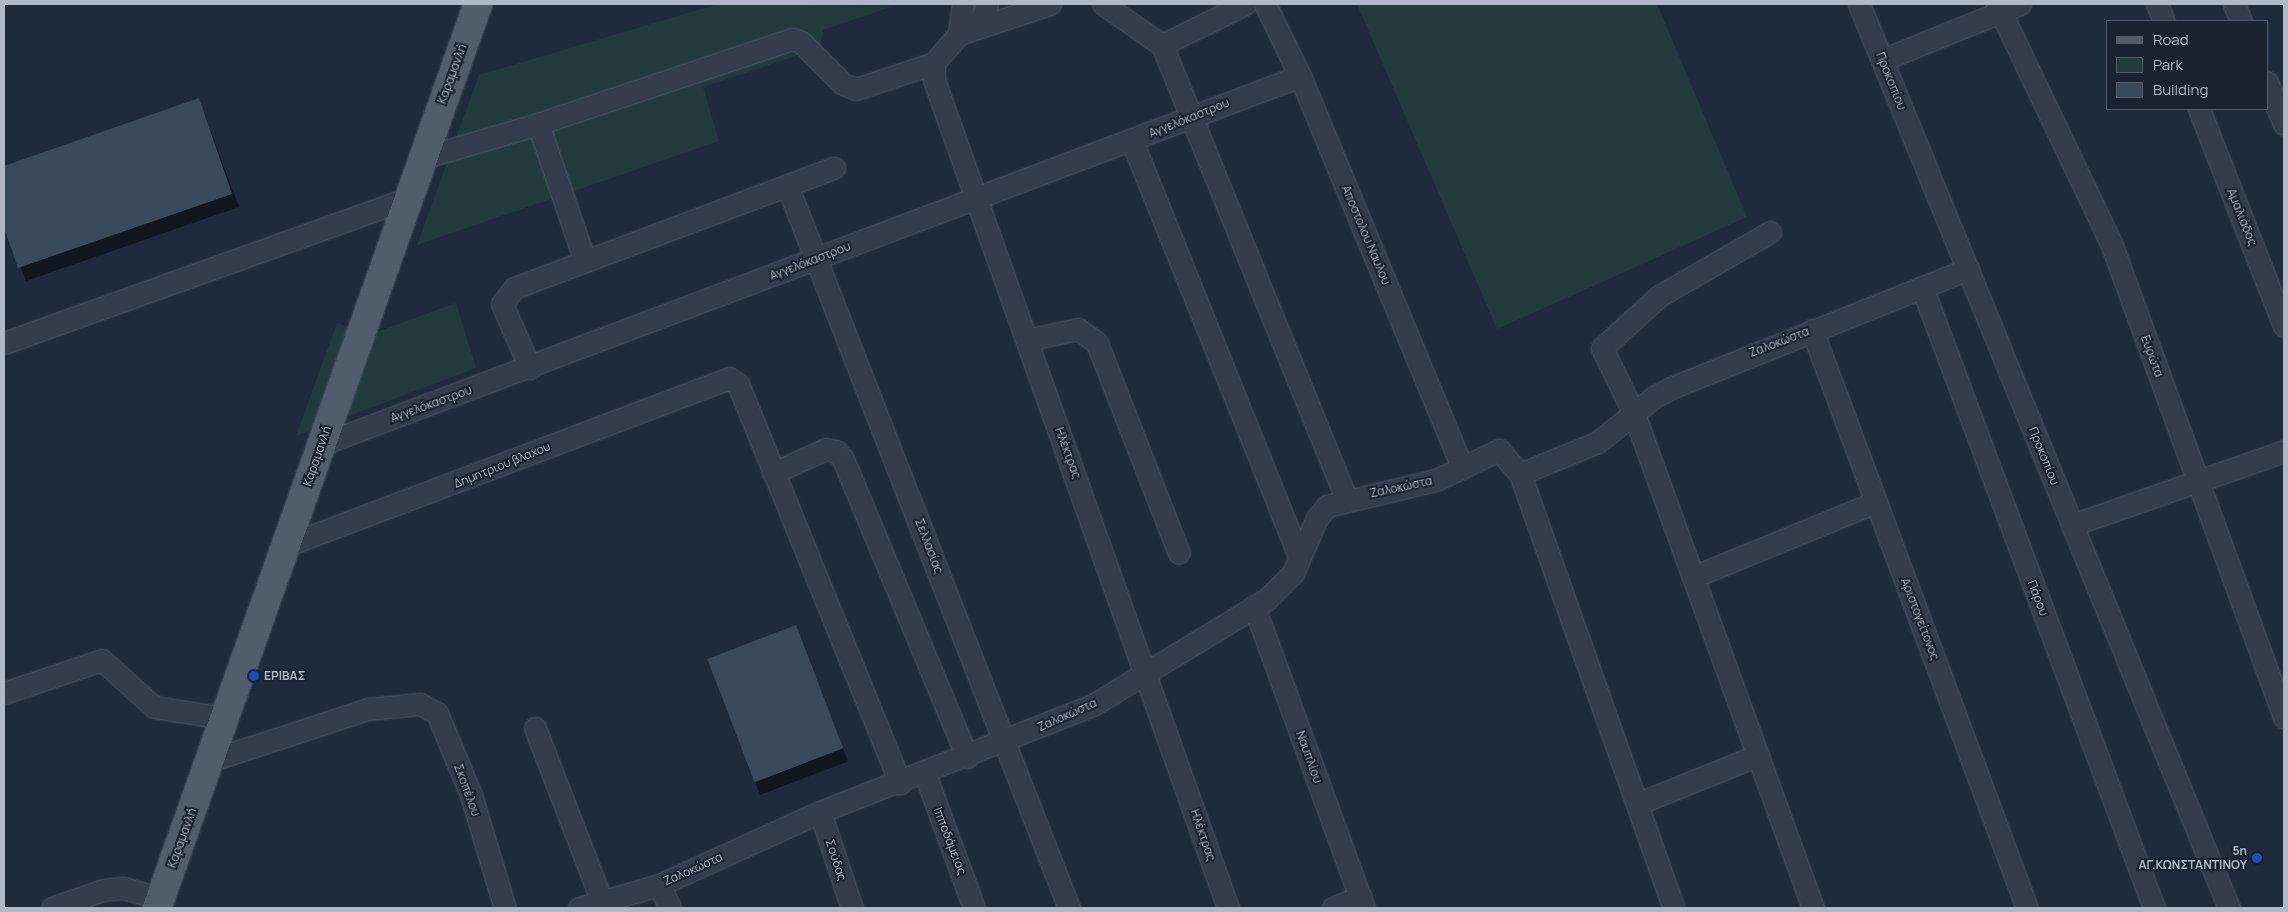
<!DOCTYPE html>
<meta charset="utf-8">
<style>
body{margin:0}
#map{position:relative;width:2288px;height:912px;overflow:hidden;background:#1f2b3d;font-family:Manrope,sans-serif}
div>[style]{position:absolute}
.green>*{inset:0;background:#223a3e}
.shadow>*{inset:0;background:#0007;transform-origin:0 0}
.building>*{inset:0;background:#3b495d;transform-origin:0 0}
.roads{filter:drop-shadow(0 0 1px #4f5868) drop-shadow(0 0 1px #4f5868)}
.minor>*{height:21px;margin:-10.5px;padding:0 10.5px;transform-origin:10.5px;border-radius:10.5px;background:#343d4d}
.major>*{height:28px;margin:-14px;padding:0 14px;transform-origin:14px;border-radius:14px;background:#515c6d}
.dots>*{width:14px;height:14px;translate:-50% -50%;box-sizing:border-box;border:2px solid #192231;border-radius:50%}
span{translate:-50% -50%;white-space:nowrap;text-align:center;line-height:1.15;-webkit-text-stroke:4px #192231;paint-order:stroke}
.street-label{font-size:12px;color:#afb8c9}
.poi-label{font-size:12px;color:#afb8c9;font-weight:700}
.left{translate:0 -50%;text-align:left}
.right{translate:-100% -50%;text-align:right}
.frame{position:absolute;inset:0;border:5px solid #afb8c9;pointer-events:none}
.legend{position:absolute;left:2106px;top:20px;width:162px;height:90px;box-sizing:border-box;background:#192231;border:1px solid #555e6e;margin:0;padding:6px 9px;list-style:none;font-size:15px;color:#afb8c9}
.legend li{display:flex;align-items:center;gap:10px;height:25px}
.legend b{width:25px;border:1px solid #555e6e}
</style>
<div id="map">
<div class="green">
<div style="clip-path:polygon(718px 4px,894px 6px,823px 30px,820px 48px,703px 87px,719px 141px,417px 245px,479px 75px)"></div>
<div style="clip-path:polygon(1357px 4px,1657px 4px,1747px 217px,1497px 329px)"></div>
<div style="clip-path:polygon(456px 303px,476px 368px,296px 436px,337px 323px,371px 334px)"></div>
</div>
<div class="shadow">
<div style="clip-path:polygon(199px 100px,239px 207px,26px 281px,4px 224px,4px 167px)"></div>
<div style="left:796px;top:626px;width:145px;height:94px;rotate:69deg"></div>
</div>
<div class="building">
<div style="clip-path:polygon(199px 98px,232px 194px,18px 268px,4px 228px,4px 166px)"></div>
<div style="left:796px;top:625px;width:132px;height:95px;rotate:69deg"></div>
</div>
<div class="roads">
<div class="minor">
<div style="left:963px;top:4px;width:30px;rotate:98deg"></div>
<div style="left:959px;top:34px;width:38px;rotate:131deg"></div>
<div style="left:934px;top:63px;width:17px;rotate:90deg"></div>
<div style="left:934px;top:80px;width:879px;rotate:70.45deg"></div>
<div style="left:1103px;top:4px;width:72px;rotate:34.8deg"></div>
<div style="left:1245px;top:4px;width:93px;rotate:153.7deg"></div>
<div style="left:1162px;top:45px;width:489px;rotate:67.9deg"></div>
<div style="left:1265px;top:4px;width:80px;rotate:64.1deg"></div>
<div style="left:1300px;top:76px;width:424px;rotate:67.5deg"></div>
<div style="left:1859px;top:4px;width:977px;rotate:67.74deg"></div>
<div style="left:1997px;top:4px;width:265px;rotate:64.5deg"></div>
<div style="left:2111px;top:243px;width:505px;rotate:69.95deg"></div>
<div style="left:2157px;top:4px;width:18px;rotate:68deg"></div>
<div style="left:2234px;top:4px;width:18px;rotate:68deg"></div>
<div style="left:978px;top:28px;width:26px;rotate:-69deg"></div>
<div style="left:959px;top:34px;width:96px;rotate:-18.2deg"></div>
<div style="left:1882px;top:60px;width:149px;rotate:-22.1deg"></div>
<div style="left:2267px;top:82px;width:45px;rotate:68deg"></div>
<div style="left:2199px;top:109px;width:233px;rotate:68.6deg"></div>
<div style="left:538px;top:124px;width:145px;rotate:71.1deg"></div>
<div style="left:1132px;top:141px;width:447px;rotate:68.1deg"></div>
<div style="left:422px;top:158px;width:121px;rotate:-16.3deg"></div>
<div style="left:538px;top:124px;width:268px;rotate:-18.5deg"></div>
<div style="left:792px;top:39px;width:9px;rotate:18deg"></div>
<div style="left:801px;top:42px;width:59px;rotate:45deg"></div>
<div style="left:843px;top:84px;width:14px;rotate:21deg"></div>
<div style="left:856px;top:89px;width:82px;rotate:-18.4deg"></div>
<div style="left:787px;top:185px;width:776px;rotate:68.69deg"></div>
<div style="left:1770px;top:232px;width:128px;rotate:150deg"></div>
<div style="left:1659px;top:296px;width:77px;rotate:137.6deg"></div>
<div style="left:1602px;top:348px;width:73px;rotate:64.1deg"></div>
<div style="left:1634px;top:414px;width:525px;rotate:70.08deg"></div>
<div style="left:1922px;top:287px;width:663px;rotate:69.51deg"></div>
<div style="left:1812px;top:330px;width:617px;rotate:69.6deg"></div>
<div style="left:1027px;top:340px;width:52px;rotate:-12.2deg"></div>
<div style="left:1078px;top:329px;width:24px;rotate:36deg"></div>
<div style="left:1097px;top:343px;width:225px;rotate:68.7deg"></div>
<div style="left:4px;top:343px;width:428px;rotate:-19.7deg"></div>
<div style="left:530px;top:368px;width:70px;rotate:-113.6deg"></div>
<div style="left:502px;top:304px;width:20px;rotate:-53deg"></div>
<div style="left:514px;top:288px;width:342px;rotate:-20.6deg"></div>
<div style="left:320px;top:445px;width:1047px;rotate:-20.63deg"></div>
<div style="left:773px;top:473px;width:58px;rotate:-24.4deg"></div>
<div style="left:826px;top:449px;width:10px;rotate:11deg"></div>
<div style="left:836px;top:451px;width:11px;rotate:49deg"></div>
<div style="left:843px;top:459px;width:323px;rotate:67.4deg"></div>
<div style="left:1520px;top:474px;width:84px;rotate:-22.3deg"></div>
<div style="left:1598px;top:442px;width:72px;rotate:-38.8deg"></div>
<div style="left:1654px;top:397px;width:21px;rotate:-28deg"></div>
<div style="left:1673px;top:387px;width:318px;rotate:-21.8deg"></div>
<div style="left:2072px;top:525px;width:225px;rotate:-19.2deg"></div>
<div style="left:285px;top:546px;width:475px;rotate:-20.7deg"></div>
<div style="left:729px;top:378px;width:11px;rotate:34deg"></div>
<div style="left:738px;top:384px;width:431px;rotate:67.9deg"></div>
<div style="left:1693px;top:577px;width:198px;rotate:-22.3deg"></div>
<div style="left:1254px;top:606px;width:321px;rotate:70deg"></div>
<div style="left:4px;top:693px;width:103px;rotate:-18.6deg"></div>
<div style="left:102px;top:660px;width:70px;rotate:42.1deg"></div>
<div style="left:154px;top:707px;width:72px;rotate:8.8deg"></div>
<div style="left:535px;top:728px;width:183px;rotate:68.9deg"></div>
<div style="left:209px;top:761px;width:167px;rotate:-18.1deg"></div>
<div style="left:368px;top:709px;width:52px;rotate:-5.5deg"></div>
<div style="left:420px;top:704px;width:19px;rotate:28deg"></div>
<div style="left:437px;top:713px;width:89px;rotate:67.5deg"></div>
<div style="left:471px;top:795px;width:118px;rotate:73.3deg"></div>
<div style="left:925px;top:774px;width:143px;rotate:69.9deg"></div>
<div style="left:1637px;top:804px;width:131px;rotate:-22deg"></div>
<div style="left:820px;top:812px;width:101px;rotate:71.6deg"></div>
<div style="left:659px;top:885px;width:25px;rotate:64deg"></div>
<div style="left:52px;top:908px;width:54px;rotate:-19.4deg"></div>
<div style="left:103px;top:890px;width:20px;rotate:-6deg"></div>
<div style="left:123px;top:888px;width:39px;rotate:15deg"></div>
<div style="left:579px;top:908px;width:83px;rotate:-16deg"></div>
<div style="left:659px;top:885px;width:177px;rotate:-24.4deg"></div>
<div style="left:820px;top:812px;width:293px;rotate:-21.4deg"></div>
<div style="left:1093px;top:705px;width:202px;rotate:-31.3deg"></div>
<div style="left:1266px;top:600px;width:38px;rotate:-45deg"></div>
<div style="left:1293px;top:573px;width:60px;rotate:-66.4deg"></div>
<div style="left:1317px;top:518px;width:16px;rotate:-50deg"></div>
<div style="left:1327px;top:506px;width:112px;rotate:-13.4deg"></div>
<div style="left:1436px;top:480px;width:70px;rotate:-25.5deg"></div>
<div style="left:1499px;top:450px;width:32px;rotate:49deg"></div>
<div style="left:1520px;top:474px;width:461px;rotate:70.5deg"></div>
<div style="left:1333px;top:908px;width:30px;rotate:-23deg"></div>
</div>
<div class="major">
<div style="left:157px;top:908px;width:959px;rotate:-70.45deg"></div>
</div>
</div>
<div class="dots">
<div style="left:254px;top:676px;background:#1a4fb4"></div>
<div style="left:2257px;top:858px;background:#1a4fb4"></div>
</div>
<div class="street-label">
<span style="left:452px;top:74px;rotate:-70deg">Καραμανλή</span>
<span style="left:1891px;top:81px;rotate:68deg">Προκοπίου</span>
<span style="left:1189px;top:118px;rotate:-22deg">Αγγελόκαστρου</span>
<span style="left:2242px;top:217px;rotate:68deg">Αμαλιάδος</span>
<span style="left:1366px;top:235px;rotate:67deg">Αποστολου Ναυλου</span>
<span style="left:810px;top:261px;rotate:-21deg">Αγγελόκαστρου</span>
<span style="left:1779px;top:342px;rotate:-21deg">Ζαλοκώστα</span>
<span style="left:2152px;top:356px;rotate:70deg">Ευρώτα</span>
<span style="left:431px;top:404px;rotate:-20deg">Αγγελόκαστρου</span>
<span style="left:1068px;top:453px;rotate:70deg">Ηλέκτρας</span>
<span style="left:317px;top:456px;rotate:-71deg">Καραμανλή</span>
<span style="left:2044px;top:456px;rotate:68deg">Προκοπίου</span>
<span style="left:502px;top:465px;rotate:-22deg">Δημητριου βλαχου</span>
<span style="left:1401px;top:487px;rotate:-12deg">Ζαλοκώστα</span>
<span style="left:929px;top:546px;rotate:69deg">Σελλασίας</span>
<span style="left:2038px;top:598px;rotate:69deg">Πάρου</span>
<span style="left:1920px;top:619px;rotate:69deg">Αριστογείτονος</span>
<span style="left:1067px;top:715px;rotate:-24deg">Ζαλοκώστα</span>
<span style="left:1309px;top:757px;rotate:70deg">Ναυπλίου</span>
<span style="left:467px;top:790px;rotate:70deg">Σκοπέλου</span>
<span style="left:1203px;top:835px;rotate:71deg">Ηλέκτρας</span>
<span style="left:182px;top:838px;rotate:-70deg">Καραμανλή</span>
<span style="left:950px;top:841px;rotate:69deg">Ιπποδάμειας</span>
<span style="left:836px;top:860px;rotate:72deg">Σούδας</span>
<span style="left:693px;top:869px;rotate:-24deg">Ζαλοκώστα</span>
</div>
<div class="poi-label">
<span class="left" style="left:264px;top:676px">ΕΡΙΒΑΣ</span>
<span class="right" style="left:2247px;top:858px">5η<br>ΑΓ.ΚΩΝΣΤΑΝΤΙΝΟΥ</span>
</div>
<div class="frame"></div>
<ul class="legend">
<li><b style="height:6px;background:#515c6d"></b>Road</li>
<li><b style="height:14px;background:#223a3e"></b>Park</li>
<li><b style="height:14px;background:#3b495d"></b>Building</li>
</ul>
</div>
